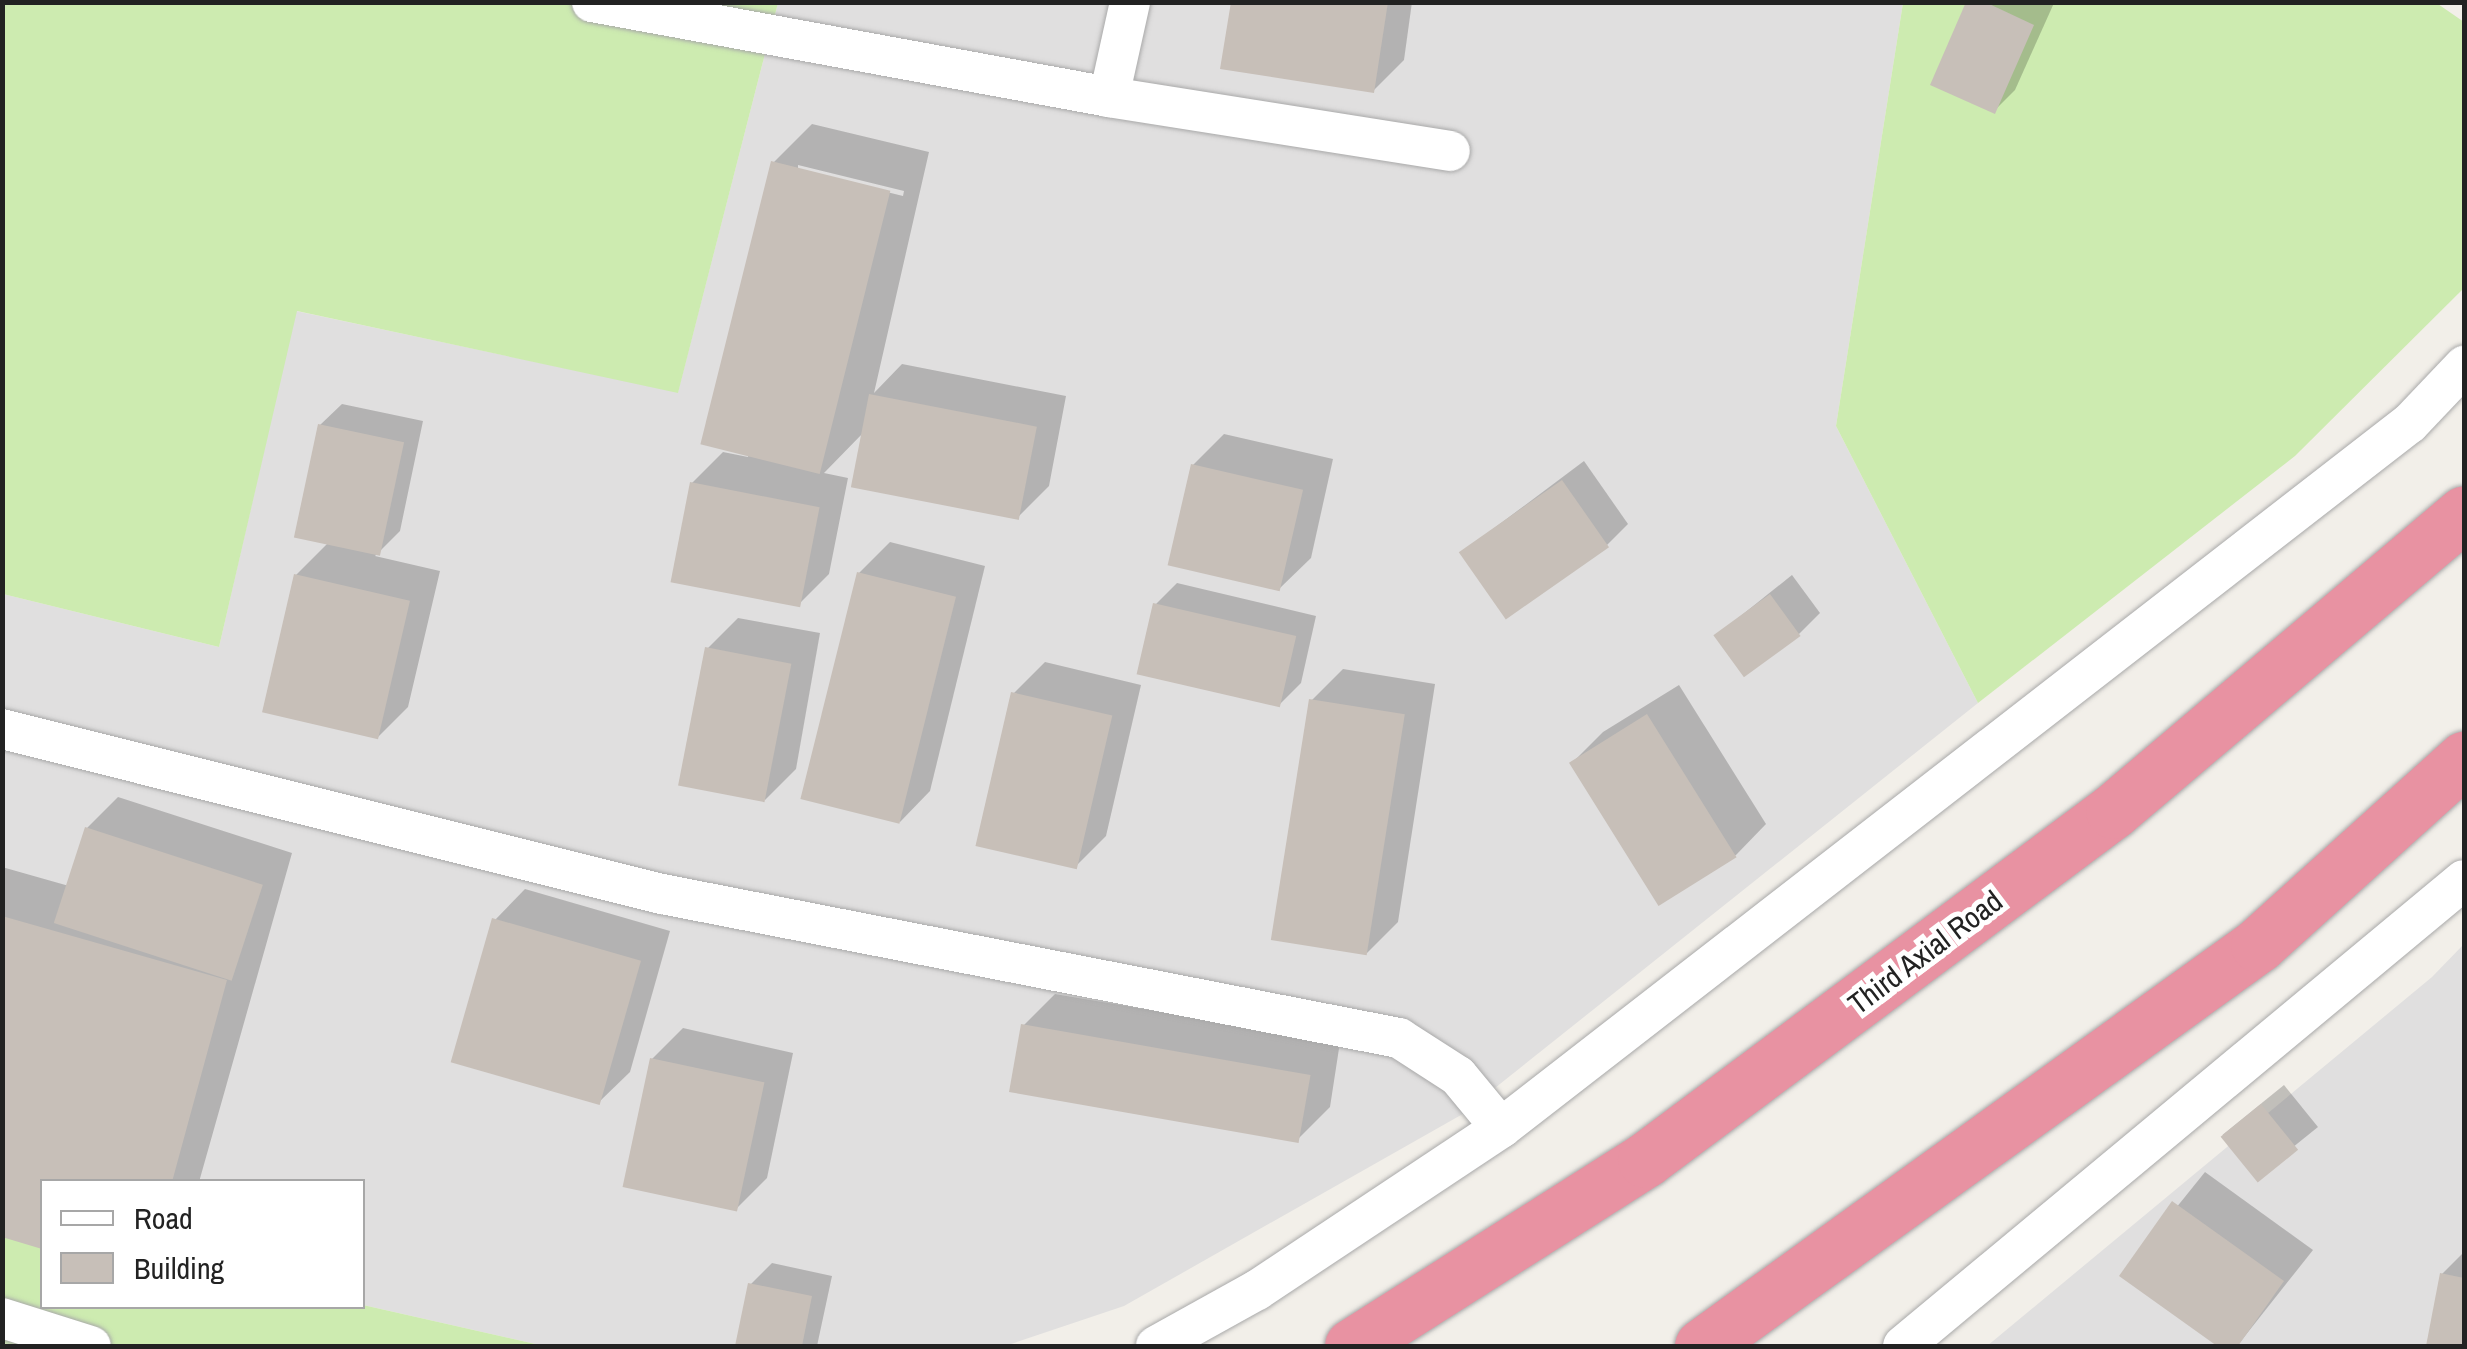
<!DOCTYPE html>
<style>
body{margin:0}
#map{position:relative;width:2467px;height:1349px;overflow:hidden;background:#f2efe9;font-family:"Archivo Narrow",sans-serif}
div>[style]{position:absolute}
.residential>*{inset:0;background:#e0dfdf}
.grass>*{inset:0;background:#cdebb0}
.shadow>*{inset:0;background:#0003;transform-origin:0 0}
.building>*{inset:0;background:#c7bfb8;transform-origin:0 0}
.roads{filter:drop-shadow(0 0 2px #a9a9a9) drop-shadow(0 0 2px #a9a9a9)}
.street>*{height:40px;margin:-20px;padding:0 20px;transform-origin:20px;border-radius:20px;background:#fff}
.highway>*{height:55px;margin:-27.5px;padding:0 27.5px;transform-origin:27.5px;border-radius:27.5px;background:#e892a2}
span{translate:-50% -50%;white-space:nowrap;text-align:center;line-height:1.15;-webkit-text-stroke:10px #fff;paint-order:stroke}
.street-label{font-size:30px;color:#222}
.frame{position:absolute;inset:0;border:5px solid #222;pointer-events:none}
.legend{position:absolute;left:40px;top:1179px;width:325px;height:130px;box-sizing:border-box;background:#fff;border:2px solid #a7a7a7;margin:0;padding:12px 18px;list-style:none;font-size:30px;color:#222}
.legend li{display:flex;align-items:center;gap:20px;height:50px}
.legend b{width:50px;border:2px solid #a7a7a7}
</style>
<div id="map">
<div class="residential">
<div style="clip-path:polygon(778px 3px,1903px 3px,1836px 426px,1978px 703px,1461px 1115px,1124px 1306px,1005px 1346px,544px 1346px,363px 1305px,362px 1182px,42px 1182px,42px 1213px,3px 1200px,3px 594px,219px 647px,296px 311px,678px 392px)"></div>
<div style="clip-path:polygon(2464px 944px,2464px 1346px,1987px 1346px,2432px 977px)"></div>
</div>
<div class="grass">
<div style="clip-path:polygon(2435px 2px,2464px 22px,2464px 288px,2295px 456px,1978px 703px,1836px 426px,1903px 3px)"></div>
<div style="clip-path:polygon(3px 3px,778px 3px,678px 393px,297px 311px,219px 647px,3px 594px)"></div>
<div style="clip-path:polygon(2px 1200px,42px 1213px,42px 1306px,363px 1305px,544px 1346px,3px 1346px)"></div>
</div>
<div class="shadow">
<div style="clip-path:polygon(1233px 2px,1412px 2px,1404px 60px,1373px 91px)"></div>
<div style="clip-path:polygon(1969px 2px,2054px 3px,2015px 90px,1994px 111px)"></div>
<div style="clip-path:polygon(evenodd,812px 124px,929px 152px,874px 393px,902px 364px,1066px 396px,1049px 486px,1018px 517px,864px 432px,824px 473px,848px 478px,829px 574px,798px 605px,692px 483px,723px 452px,748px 457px,773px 163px,812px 124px,798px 165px,904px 191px,903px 196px,798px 170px,798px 165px)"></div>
<div style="clip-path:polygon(342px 404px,423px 421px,400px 531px,375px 556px,440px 571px,408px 707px,377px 738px,296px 575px,329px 542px,320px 425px)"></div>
<div style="clip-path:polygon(1224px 434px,1333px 459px,1311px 558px,1280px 588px,1193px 465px)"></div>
<div style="clip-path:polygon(1584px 461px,1628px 524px,1607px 545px,1461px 553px)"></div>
<div style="clip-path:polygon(890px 542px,985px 566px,930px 791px,900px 822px,859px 573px)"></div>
<div style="clip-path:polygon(1792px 575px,1820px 613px,1799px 634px,1717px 635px)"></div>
<div style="clip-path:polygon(1177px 583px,1316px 616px,1301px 683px,1280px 704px,1156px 604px)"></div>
<div style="clip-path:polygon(738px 618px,820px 633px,796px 769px,765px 800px,707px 649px)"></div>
<div style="clip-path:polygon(1045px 662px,1141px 685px,1106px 836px,1075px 867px,1014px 693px)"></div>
<div style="clip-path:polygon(1343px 669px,1435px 684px,1398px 922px,1367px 953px,1312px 700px)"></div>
<div style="clip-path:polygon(1679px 685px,1766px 824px,1736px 855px,1659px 902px,1572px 763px,1603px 732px)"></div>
<div style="clip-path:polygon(118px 797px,292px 853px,199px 1182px,42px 1182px,42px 1246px,2px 1235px,2px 867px,69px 886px,87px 828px)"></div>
<div style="clip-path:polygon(525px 889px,670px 931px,630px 1072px,599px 1102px,495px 920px)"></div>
<div style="clip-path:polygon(1055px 994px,1340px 1042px,1330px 1107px,1299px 1138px,1024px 1025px)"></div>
<div style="clip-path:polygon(683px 1028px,793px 1053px,767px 1178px,736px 1209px,652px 1059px)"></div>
<div style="left:2284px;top:1085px;width:54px;height:79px;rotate:51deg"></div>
<div style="clip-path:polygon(2205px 1172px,2313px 1250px,2237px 1346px,2221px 1346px,2122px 1275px)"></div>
<div style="clip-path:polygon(2463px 1253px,2464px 1346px,2428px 1346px,2442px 1274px)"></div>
<div style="clip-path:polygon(772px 1263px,832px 1276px,817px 1346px,738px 1346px,751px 1284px)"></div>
</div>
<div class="building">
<div style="clip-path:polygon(1231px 2px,1388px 2px,1374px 93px,1220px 69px)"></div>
<div style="clip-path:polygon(1966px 2px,1985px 2px,2034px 25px,1995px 114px,1930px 85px)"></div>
<div style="left:771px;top:161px;width:123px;height:292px;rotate:14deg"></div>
<div style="left:869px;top:394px;width:171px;height:95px;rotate:11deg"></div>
<div style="left:318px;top:424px;width:88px;height:116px;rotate:12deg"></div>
<div style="left:1191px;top:464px;width:115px;height:104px;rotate:13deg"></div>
<div style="left:1562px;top:480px;width:82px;height:126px;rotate:55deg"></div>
<div style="left:690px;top:482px;width:132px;height:102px;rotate:11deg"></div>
<div style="left:857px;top:572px;width:102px;height:234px;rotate:14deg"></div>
<div style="left:294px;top:574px;width:119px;height:142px;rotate:13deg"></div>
<div style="left:1770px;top:594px;width:52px;height:70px;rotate:54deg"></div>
<div style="left:1153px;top:603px;width:147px;height:73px;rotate:13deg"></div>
<div style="left:705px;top:647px;width:88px;height:141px;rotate:11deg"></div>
<div style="left:1011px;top:692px;width:104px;height:158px;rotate:13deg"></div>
<div style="left:1309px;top:699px;width:97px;height:244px;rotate:9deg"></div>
<div style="left:1647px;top:714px;width:169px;height:92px;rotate:58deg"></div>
<div style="left:85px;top:827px;width:187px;height:101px;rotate:18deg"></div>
<div style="clip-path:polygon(2px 916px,227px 980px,172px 1182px,42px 1182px,42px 1249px,2px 1237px)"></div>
<div style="left:492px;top:918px;width:155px;height:150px;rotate:16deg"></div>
<div style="left:1021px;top:1024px;width:294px;height:69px;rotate:10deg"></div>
<div style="left:650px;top:1058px;width:117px;height:132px;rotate:12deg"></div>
<div style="left:2261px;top:1104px;width:59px;height:52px;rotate:51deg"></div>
<div style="clip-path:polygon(2172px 1201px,2284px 1281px,2238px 1346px,2217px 1346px,2119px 1276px)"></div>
<div style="clip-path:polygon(2440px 1273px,2464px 1278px,2464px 1346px,2426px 1346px)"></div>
<div style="clip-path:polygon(748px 1283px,812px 1296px,802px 1346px,735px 1346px)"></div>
</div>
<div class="roads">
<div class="street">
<div style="left:592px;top:2px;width:526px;rotate:10.41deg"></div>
<div style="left:1109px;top:97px;width:345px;rotate:9deg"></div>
<div style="left:1109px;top:97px;width:97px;rotate:-77.5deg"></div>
<div style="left:2px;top:729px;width:680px;rotate:14.04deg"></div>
<div style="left:662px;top:894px;width:751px;rotate:11.06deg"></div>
<div style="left:1399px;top:1038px;width:70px;rotate:32.8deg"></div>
<div style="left:1458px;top:1076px;width:67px;rotate:50.4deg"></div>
<div style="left:2px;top:1318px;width:93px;rotate:17.5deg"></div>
<div style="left:1156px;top:1346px;width:115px;rotate:-29deg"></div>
<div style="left:1257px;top:1290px;width:293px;rotate:-33.6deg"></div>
<div style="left:1501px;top:1128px;width:1150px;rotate:-37.8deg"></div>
<div style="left:2410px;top:423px;width:79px;rotate:-46.5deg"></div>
<div style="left:1903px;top:1346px;width:729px;rotate:-39.72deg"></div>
</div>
<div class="highway">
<div style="left:1352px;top:1346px;width:347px;rotate:-32.4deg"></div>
<div style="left:1645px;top:1160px;width:584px;rotate:-36.71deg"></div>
<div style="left:2113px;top:811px;width:460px;rotate:-40.3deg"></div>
<div style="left:1702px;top:1346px;width:686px;rotate:-35.8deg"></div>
<div style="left:2258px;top:945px;width:278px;rotate:-42.1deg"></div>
</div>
</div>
<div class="street-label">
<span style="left:1925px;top:952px;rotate:-37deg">Third Axial Road</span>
</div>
<div class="frame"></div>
<ul class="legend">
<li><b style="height:12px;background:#fff"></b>Road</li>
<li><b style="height:28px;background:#c7bfb8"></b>Building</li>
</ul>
</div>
